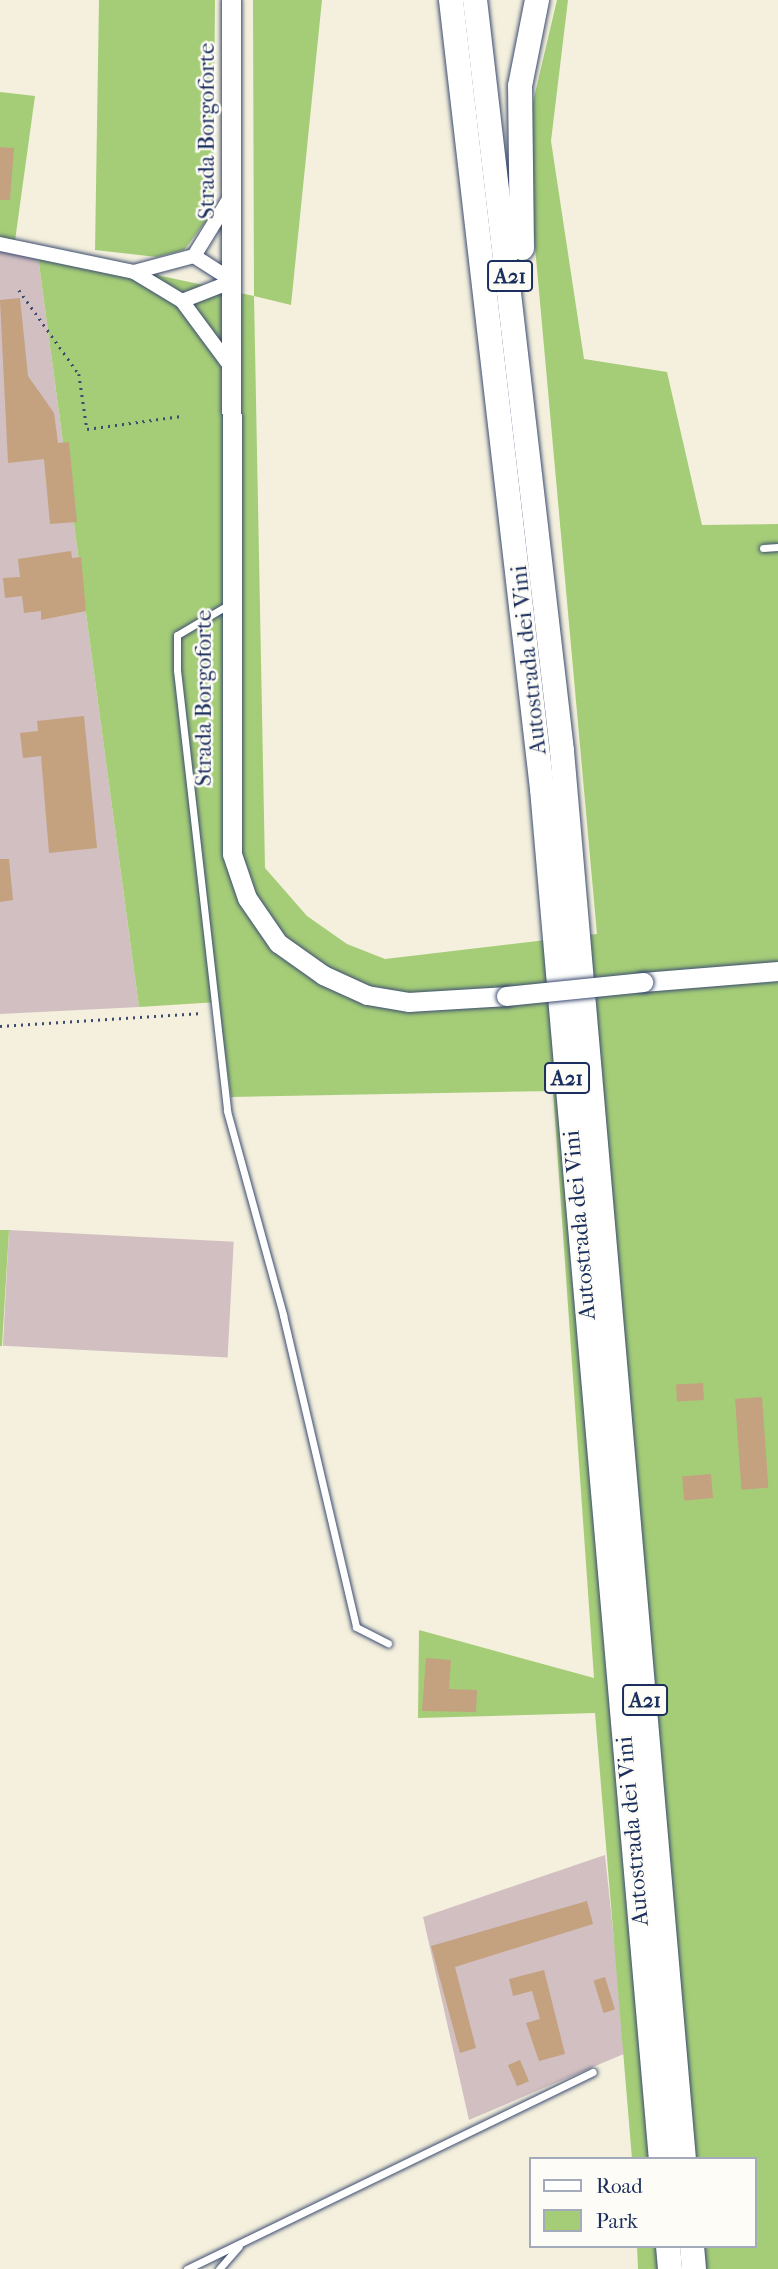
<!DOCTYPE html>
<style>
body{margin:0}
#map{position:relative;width:778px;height:2269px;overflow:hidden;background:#f4f0dd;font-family:"IM FELL French Canon",serif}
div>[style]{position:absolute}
.industrial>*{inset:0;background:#d2bfc1;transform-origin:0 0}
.green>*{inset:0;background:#a5cd77}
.building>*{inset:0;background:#c4a17f;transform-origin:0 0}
.path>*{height:2.5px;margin-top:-1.25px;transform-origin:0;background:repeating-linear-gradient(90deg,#3c4c71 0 2px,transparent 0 7px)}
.roads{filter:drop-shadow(0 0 2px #3c4c71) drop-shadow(0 0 2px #3c4c71)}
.service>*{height:7px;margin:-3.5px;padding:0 3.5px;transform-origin:3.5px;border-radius:3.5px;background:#fff}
.minor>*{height:14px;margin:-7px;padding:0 7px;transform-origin:7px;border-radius:7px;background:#fff}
.secondary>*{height:19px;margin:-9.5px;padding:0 9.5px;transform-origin:9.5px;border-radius:9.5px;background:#fff}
.motorway>*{height:24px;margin:-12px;padding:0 12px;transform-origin:12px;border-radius:12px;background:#fff}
.bridges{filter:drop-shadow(0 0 2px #3c4c71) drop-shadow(0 0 2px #3c4c71)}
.secondary-bridge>*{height:19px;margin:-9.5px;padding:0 9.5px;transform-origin:9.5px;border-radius:9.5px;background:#fff}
span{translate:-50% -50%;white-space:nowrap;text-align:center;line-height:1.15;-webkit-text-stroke:5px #fdfcf7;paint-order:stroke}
.shield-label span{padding:2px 5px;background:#fdfcf7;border:2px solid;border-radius:5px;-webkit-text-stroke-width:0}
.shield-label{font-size:21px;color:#1b2f5e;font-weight:700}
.street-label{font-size:23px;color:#1b2f5e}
.legend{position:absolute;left:529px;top:2157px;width:228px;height:91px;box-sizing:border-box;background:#fdfcf7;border:2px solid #a3aaba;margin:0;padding:9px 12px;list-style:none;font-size:21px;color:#1b2f5e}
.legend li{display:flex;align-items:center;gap:14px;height:35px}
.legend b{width:35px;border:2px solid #a3aaba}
</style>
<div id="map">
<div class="industrial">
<div style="clip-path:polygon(0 244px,37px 249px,139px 1007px,0 1014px)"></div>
<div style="left:9px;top:1230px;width:225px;height:116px;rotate:3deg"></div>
<div style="clip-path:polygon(605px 1855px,626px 2053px,469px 2120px,423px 1917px)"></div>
</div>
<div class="green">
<div style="clip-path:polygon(99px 0,215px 0,213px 212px,184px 250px,157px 257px,95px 250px)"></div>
<div style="clip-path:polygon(253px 0,322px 0,291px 305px,254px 296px,265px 868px,307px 916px,347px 944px,385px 959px,597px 934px,525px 136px,557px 0,568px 0,551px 141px,584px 359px,667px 372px,702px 525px,778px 524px,778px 2269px,638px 2269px,637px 2246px,755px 2246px,755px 2159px,632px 2159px,595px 1713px,418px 1718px,419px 1630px,594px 1678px,553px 1091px,231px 1097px,218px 1002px,139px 1007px,37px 249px,254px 296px)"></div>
<div style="clip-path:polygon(0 92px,35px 96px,14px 248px,0 244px)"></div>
<div style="clip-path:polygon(0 1230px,9px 1230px,2px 1346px,0 1346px)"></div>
</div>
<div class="building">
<div style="clip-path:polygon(0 147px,14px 148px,10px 200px,0 200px)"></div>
<div style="clip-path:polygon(20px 298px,28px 376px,54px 413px,58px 443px,69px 442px,77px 522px,50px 524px,44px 459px,8px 463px,0 300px)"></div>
<div style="clip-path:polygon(71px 551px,72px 558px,81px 557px,86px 611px,41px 620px,41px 611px,24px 613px,22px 596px,5px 598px,3px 578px,20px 577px,18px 559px)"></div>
<div style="clip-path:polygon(84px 716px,97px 848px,49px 853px,41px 756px,23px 758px,20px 733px,38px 731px,37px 721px)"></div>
<div style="clip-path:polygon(0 859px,9px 859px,13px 900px,0 902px)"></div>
<div style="left:703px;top:1383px;width:17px;height:27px;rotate:87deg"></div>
<div style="left:762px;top:1397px;width:91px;height:27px;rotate:86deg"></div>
<div style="left:711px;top:1474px;width:24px;height:29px;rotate:85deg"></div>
<div style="clip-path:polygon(426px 1658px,451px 1660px,449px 1689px,477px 1690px,476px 1712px,422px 1711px)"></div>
<div style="clip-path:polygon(587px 1901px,593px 1924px,455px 1967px,476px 2048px,460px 2053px,431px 1946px)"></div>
<div style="clip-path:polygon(544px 1970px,565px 2054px,539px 2061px,526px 2023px,540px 2019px,532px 1991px,513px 1996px,509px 1979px)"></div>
<div style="left:605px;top:1977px;width:34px;height:12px;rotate:73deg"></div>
<div style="left:520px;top:2060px;width:23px;height:13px;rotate:67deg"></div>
</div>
<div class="path">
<div style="left:19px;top:290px;width:103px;rotate:54.5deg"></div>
<div style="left:79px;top:374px;width:56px;rotate:81.7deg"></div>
<div style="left:87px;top:429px;width:95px;rotate:-7.9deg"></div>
<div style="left:0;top:1026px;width:203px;rotate:-3.7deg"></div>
</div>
<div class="roads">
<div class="service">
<div style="left:763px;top:548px;width:15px;rotate:-4deg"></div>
<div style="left:228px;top:605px;width:59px;rotate:149.5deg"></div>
<div style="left:177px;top:635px;width:35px;rotate:90deg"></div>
<div style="left:177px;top:670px;width:444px;rotate:83.5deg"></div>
<div style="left:227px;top:1111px;width:212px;rotate:74.6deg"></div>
<div style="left:283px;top:1315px;width:320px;rotate:76.8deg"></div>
<div style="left:356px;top:1627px;width:36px;rotate:27deg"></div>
<div style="left:187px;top:2269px;width:451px;rotate:-25.9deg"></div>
<div style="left:219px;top:2269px;width:30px;rotate:-49deg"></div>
</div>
<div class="minor">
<div style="left:0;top:244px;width:137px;rotate:11.8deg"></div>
<div style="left:134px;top:272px;width:56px;rotate:31.1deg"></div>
<div style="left:182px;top:301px;width:86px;rotate:53.5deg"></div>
<div style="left:194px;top:256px;width:46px;rotate:32.7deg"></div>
<div style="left:134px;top:272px;width:62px;rotate:-14.9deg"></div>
<div style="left:194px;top:256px;width:70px;rotate:-58.3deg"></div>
<div style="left:182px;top:301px;width:55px;rotate:-21.4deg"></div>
</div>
<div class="secondary">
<div style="left:231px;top:0;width:854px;rotate:89.93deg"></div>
<div style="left:232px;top:854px;width:46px;rotate:71.2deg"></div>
<div style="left:247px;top:898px;width:55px;rotate:55.4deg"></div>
<div style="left:278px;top:943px;width:55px;rotate:35.4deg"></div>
<div style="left:323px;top:975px;width:48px;rotate:24.4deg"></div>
<div style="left:367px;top:995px;width:43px;rotate:9.5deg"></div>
<div style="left:409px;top:1002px;width:97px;rotate:-3.5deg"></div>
<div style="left:643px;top:982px;width:135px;rotate:-4.7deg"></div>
</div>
<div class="motorway">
<div style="left:451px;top:0;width:794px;rotate:83.42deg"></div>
<div style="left:542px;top:789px;width:1375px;rotate:85.04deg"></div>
<div style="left:475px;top:0;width:756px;rotate:83.39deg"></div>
<div style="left:562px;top:751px;width:1413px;rotate:85.05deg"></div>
<div style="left:522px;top:248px;width:162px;rotate:-90.7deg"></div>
<div style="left:520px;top:86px;width:88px;rotate:-78.8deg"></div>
<div style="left:668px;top:2246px;width:23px;rotate:85deg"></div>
<div style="left:692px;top:2246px;width:23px;rotate:85deg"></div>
</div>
</div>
<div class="bridges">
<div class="secondary-bridge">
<div style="left:506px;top:996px;width:138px;rotate:-5.8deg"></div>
</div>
</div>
<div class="shield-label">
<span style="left:510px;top:276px">A21</span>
<span style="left:567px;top:1078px">A21</span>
<span style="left:645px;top:1700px">A21</span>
</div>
<div class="street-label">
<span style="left:207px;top:131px;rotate:-90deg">Strada Borgoforte</span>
<span style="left:529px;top:660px;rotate:-96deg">Autostrada dei Vini</span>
<span style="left:204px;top:698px;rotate:-90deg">Strada Borgoforte</span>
<span style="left:580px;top:1225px;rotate:-95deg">Autostrada dei Vini</span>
<span style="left:633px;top:1831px;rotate:-95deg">Autostrada dei Vini</span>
</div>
<ul class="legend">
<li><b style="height:9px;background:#fff"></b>Road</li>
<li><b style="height:19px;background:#a5cd77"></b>Park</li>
</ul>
</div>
